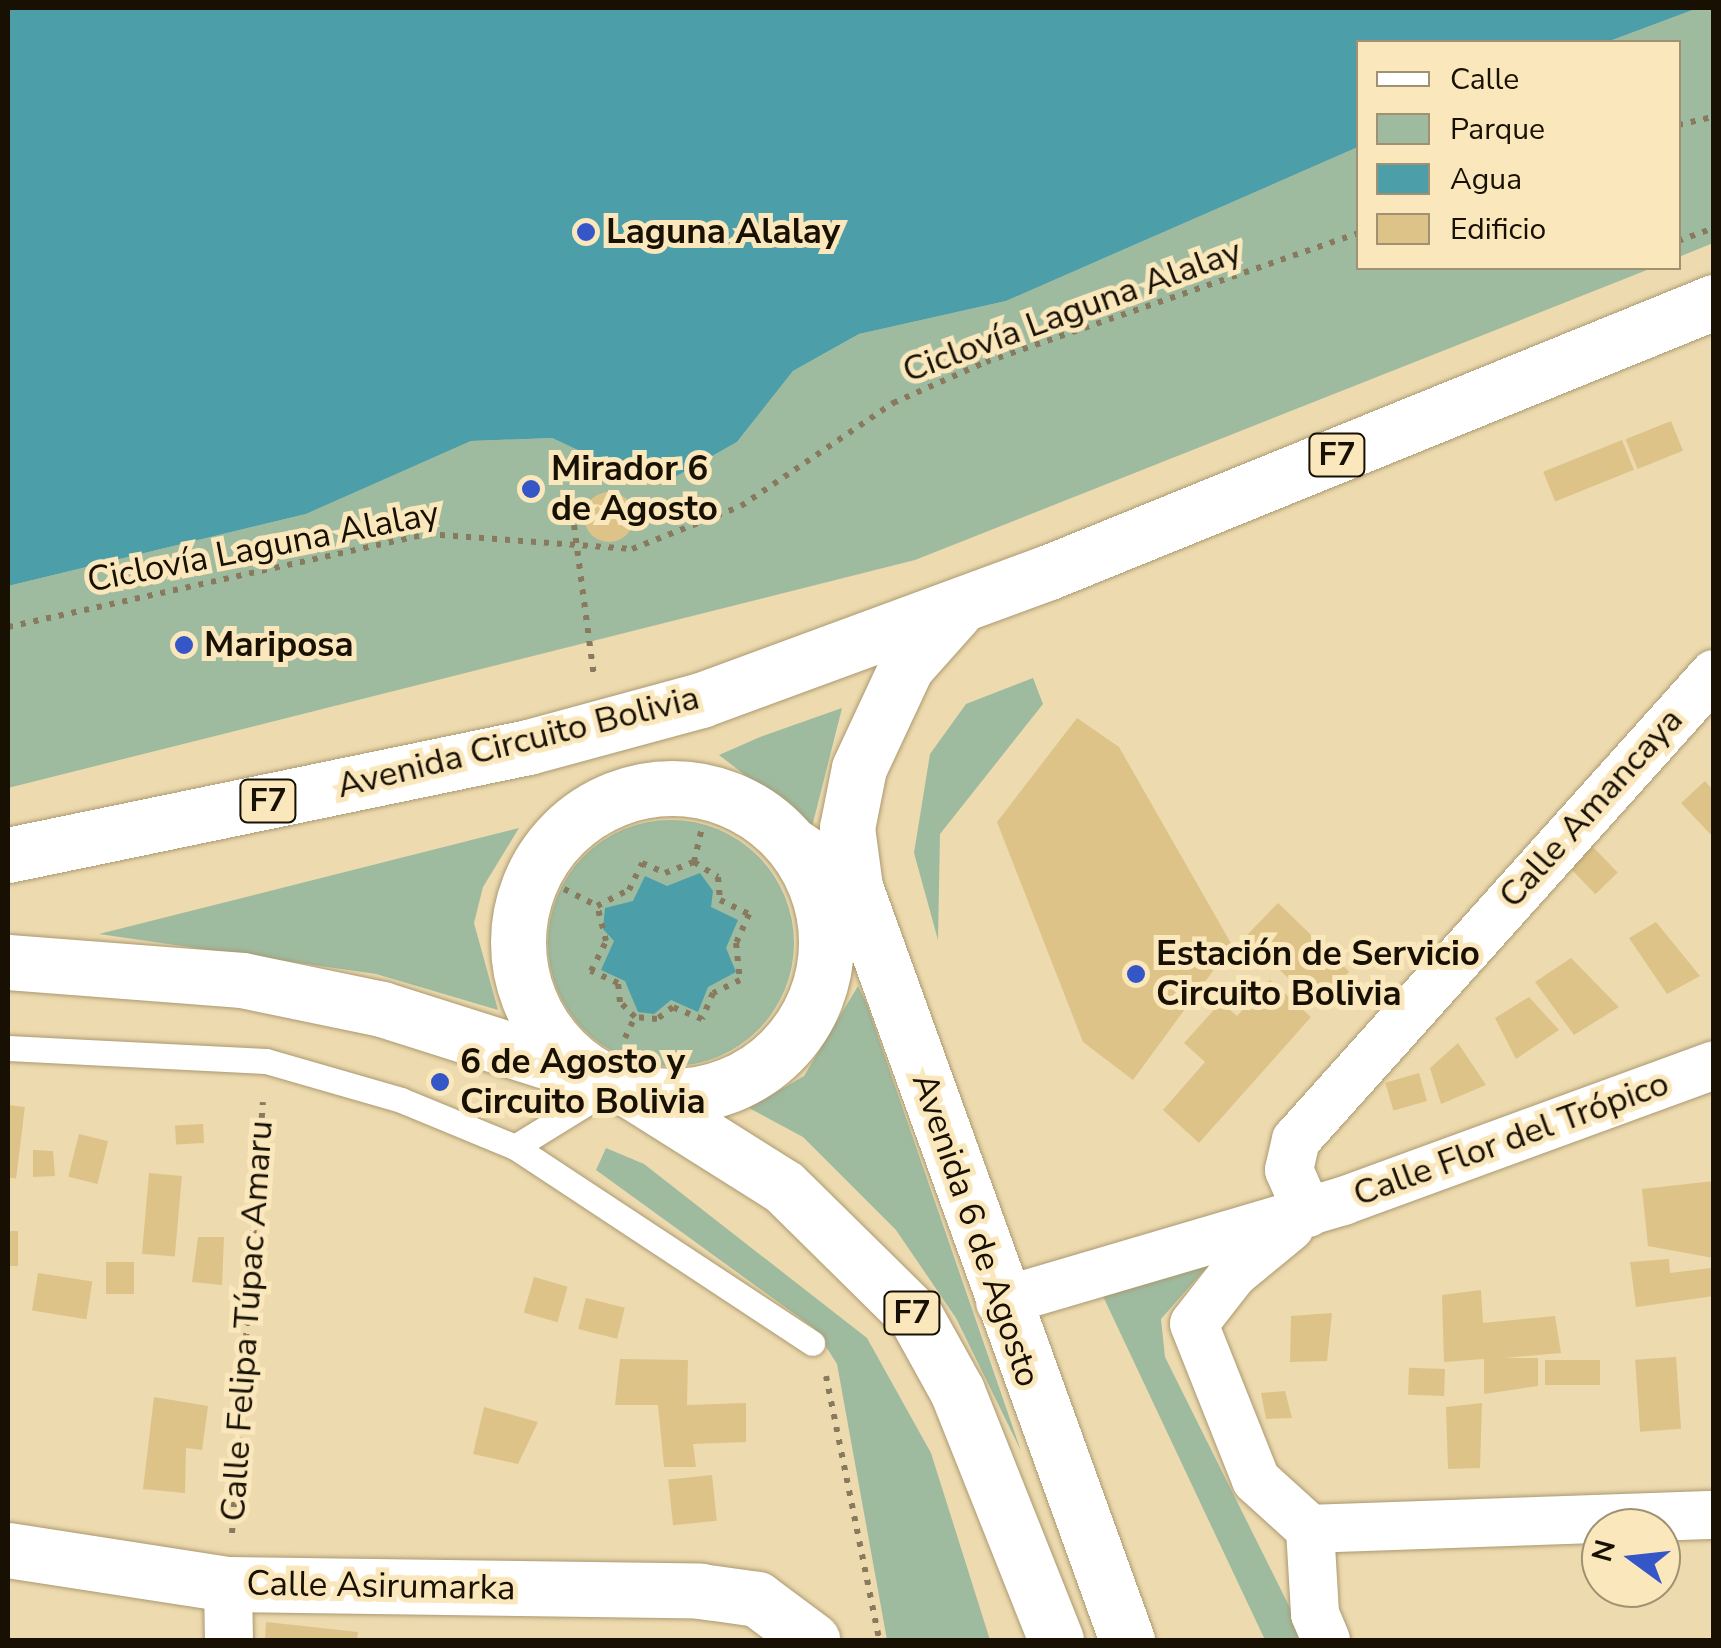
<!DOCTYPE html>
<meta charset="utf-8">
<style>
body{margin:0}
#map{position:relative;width:1721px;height:1648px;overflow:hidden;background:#eddaaf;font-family:"Nunito Sans",sans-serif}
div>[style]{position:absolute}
.green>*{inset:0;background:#9ebba0}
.round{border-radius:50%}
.water>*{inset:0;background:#4c9ea9}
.building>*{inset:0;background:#ddc388;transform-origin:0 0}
.path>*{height:6px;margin-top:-3px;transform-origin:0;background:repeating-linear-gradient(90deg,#887a5e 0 5px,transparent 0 13px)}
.roads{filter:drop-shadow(0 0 2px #ab9970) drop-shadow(0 0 2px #ab9970)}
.service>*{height:25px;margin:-12.5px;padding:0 12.5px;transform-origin:12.5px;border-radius:12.5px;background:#fff}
.minor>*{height:48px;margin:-24px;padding:0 24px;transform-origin:24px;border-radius:24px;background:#fff}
.tertiary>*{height:55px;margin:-27.5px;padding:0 27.5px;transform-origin:27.5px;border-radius:27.5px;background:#fff}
.primary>*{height:55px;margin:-27.5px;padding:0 27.5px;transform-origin:27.5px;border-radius:27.5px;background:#fff}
.trunk>*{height:55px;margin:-27.5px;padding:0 27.5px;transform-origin:27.5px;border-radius:27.5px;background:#fff}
.trunk>.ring{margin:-27.5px;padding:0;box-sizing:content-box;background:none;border:55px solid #fff;border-radius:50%}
.dots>*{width:28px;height:28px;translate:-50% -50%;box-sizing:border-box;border:5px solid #fae7bc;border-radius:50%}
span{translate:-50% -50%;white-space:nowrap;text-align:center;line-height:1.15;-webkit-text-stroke:10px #fae7bc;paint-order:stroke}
.shield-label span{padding:2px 8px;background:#fae7bc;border:2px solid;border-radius:8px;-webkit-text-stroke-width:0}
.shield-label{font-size:32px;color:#171003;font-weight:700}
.poi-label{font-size:35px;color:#171003;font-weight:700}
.left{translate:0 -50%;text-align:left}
.street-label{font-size:35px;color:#171003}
.frame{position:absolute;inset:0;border:10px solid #171003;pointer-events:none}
.legend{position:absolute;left:1356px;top:40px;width:325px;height:230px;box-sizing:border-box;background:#fae7bc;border:2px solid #9f9172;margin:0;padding:12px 18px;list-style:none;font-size:30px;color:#171003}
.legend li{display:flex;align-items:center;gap:20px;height:50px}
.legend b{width:50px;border:2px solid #9f9172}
.north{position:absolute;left:1581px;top:1508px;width:100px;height:100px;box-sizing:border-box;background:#fae7bc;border:2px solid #9f9172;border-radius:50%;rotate:285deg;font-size:28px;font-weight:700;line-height:40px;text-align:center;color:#171003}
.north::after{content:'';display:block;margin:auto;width:35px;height:45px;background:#3456c7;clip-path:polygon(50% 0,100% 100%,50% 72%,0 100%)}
</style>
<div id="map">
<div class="green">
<div style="clip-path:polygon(1698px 8px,1713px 8px,1713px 243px,1679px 257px,1678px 42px,1607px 42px)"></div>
<div style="clip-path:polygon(1358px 147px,1358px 268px,1652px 268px,915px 560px,8px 788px,8px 586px,306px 514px,471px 441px,552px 438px,641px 478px,675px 477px,737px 442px,793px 371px,859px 334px,1006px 301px)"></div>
<div style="clip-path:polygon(1033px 678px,1043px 704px,940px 834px,938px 940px,914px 853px,930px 754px,966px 704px)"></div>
<div style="clip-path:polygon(842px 708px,812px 827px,719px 755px,760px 737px)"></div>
<div class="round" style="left:548px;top:820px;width:246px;height:246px"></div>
<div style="clip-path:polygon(519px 828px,483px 887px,474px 923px,498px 1010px,376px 974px,99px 934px)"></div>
<div style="clip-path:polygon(858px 986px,866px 1002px,1021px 1451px,956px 1318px,896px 1230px,803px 1137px,749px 1108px,804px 1076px)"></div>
<div style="clip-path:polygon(606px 1148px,644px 1164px,867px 1338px,931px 1453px,990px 1640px,887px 1640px,837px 1364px,814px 1328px,596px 1170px)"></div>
<div style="clip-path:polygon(1234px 1236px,1161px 1319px,1165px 1357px,1306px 1640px,1265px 1640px,1101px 1292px)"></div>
</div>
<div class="water">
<div style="clip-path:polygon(8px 8px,1698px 8px,1607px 42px,1358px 42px,1358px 147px,1006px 301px,859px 334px,793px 371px,737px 442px,675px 477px,641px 479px,552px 438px,471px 441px,306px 514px,8px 586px)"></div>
<div style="clip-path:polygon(700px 873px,713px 891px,711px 907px,738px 920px,726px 948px,736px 972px,708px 987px,698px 1012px,671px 1000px,654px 1014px,638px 1012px,625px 981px,601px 970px,614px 941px,603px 929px,605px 908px,633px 901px,645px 876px,667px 886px)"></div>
</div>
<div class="building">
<div style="left:1671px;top:421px;width:32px;height:49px;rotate:68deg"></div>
<div style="left:1622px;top:440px;width:32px;height:85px;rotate:68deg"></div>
<div class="round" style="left:584px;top:492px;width:50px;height:50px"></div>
<div style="clip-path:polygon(1077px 718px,1119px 747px,1232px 945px,1133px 1080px,1083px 1042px,997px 822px)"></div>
<div style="clip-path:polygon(1705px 781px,1714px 791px,1714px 838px,1681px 803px)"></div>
<div style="left:1592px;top:846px;width:37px;height:31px;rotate:46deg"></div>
<div style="left:1278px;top:903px;width:99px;height:47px;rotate:44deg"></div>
<div style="clip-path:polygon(1656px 922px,1700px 976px,1667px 994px,1629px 938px)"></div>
<div style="clip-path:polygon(1571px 958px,1619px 1007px,1574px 1035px,1535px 982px)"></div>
<div style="clip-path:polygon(1270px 980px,1311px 1017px,1199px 1143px,1163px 1110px,1205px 1062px,1184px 1043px,1221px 1002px,1237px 1016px)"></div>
<div style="clip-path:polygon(1529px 997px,1559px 1030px,1516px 1059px,1495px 1018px)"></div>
<div style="clip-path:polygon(1458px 1043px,1486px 1085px,1441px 1104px,1430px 1068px)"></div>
<div style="left:1419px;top:1073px;width:29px;height:35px;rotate:74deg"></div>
<div style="left:8px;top:1105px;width:17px;height:72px;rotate:7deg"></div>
<div style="left:203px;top:1124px;width:19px;height:28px;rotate:87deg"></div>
<div style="left:79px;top:1134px;width:30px;height:44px;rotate:14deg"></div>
<div style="clip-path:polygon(33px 1150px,53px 1151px,55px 1176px,33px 1177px)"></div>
<div style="left:149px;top:1173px;width:33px;height:81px;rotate:5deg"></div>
<div style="clip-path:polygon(1714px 1181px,1713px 1258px,1648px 1246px,1642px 1189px)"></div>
<div style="left:8px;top:1231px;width:10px;height:35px"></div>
<div style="clip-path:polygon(198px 1237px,224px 1237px,222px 1285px,192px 1282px)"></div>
<div style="clip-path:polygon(1669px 1259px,1670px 1273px,1711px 1268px,1714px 1296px,1636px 1307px,1630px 1262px)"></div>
<div style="left:106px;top:1262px;width:28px;height:32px"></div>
<div style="left:38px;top:1273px;width:55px;height:38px;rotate:9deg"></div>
<div style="left:534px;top:1277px;width:35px;height:37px;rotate:16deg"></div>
<div style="clip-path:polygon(1481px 1290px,1483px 1323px,1555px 1316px,1561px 1353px,1504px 1358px,1538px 1358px,1538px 1386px,1484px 1394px,1484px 1359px,1444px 1362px,1442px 1295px)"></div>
<div style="left:586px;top:1298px;width:40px;height:32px;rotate:14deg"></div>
<div style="clip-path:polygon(1332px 1313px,1327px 1361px,1290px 1362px,1291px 1316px)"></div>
<div style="left:1676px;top:1357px;width:72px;height:41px;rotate:86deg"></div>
<div style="clip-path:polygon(620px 1359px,688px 1360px,687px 1405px,746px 1403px,746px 1442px,693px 1444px,696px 1467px,664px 1467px,658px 1405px,615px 1405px)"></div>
<div style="left:1600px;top:1360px;width:25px;height:55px;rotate:90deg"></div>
<div style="left:1445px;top:1369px;width:27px;height:36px;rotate:92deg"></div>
<div style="clip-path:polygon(1285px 1391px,1292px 1418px,1266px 1419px,1261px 1393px)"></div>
<div style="clip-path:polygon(154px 1397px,208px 1406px,202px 1450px,186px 1448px,185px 1493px,143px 1489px)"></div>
<div style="clip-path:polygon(1482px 1403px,1480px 1468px,1448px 1469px,1446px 1407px)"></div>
<div style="clip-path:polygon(484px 1407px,538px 1422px,518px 1464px,473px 1454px)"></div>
<div style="left:712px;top:1475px;width:46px;height:44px;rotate:84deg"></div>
<div style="clip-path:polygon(266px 1622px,358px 1632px,357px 1640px,265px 1640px)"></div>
</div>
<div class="path">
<div style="left:1678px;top:125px;width:37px;rotate:-13deg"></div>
<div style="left:1678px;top:241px;width:38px;rotate:-20deg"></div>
<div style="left:574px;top:525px;width:153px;rotate:82.5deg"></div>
<div style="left:8px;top:627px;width:429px;rotate:-12.5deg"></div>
<div style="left:427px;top:534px;width:206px;rotate:4.2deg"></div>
<div style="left:632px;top:549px;width:117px;rotate:-21.5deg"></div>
<div style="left:741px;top:506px;width:184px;rotate:-34.1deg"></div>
<div style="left:893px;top:403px;width:102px;rotate:-23.8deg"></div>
<div style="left:986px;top:362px;width:394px;rotate:-19.1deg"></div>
<div style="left:694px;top:862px;width:28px;rotate:32deg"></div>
<div style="left:718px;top:877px;width:23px;rotate:85deg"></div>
<div style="left:720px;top:900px;width:32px;rotate:26deg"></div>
<div style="left:749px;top:914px;width:32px;rotate:114deg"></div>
<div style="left:736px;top:943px;width:37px;rotate:84deg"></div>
<div style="left:740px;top:980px;width:30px;rotate:154deg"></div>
<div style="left:713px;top:993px;width:28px;rotate:113deg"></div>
<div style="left:702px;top:1019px;width:31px;rotate:-158deg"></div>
<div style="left:673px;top:1007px;width:20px;rotate:143deg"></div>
<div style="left:657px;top:1019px;width:22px;rotate:-175deg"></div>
<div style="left:635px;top:1017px;width:21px;rotate:-135deg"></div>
<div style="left:620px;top:1002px;width:19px;rotate:-96deg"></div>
<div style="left:618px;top:983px;width:30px;rotate:-156deg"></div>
<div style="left:591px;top:971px;width:34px;rotate:-63deg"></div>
<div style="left:606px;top:941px;width:36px;rotate:-104deg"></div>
<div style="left:597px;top:906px;width:36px;rotate:-27deg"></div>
<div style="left:629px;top:890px;width:30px;rotate:-64deg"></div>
<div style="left:642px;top:863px;width:25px;rotate:23deg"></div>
<div style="left:665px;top:873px;width:31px;rotate:-21deg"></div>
<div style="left:694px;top:862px;width:35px;rotate:-77deg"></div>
<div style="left:564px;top:889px;width:37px;rotate:27deg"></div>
<div style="left:625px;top:1038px;width:23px;rotate:-65deg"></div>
<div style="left:826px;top:1376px;width:269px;rotate:78.6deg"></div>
<div style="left:232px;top:1533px;width:432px;rotate:-85.9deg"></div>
</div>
<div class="roads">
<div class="service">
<div style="left:8px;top:1048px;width:258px;rotate:2.9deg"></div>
<div style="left:266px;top:1061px;width:141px;rotate:16.1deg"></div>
<div style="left:401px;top:1100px;width:123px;rotate:22.4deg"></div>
<div style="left:515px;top:1147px;width:116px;rotate:-31.6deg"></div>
<div style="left:515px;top:1147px;width:356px;rotate:33.4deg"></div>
</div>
<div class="minor">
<div style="left:1308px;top:1213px;width:47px;rotate:-113.8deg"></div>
<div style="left:1289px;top:1170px;width:31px;rotate:-77deg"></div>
<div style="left:1296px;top:1140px;width:626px;rotate:-48.11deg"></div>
<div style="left:1290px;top:1227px;width:74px;rotate:140.5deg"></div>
<div style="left:1233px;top:1274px;width:63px;rotate:128deg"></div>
<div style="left:1194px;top:1324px;width:168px;rotate:68.3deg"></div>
<div style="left:1256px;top:1480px;width:73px;rotate:42.2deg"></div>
<div style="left:1310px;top:1529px;width:85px;rotate:86.6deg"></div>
<div style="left:1315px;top:1614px;width:28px;rotate:67deg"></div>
<div style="left:1000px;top:1302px;width:358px;rotate:-16.4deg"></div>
<div style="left:1343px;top:1201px;width:395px;rotate:-20.1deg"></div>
<div style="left:1310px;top:1529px;width:404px;rotate:-2deg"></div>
<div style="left:228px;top:1584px;width:56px;rotate:89deg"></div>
</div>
<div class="tertiary">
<div style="left:8px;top:1550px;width:223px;rotate:8.8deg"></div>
<div style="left:228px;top:1584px;width:472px;rotate:0.8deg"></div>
<div style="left:700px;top:1591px;width:58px;rotate:8deg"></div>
<div style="left:757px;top:1599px;width:69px;rotate:36.7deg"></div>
</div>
<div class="primary">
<div style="left:794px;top:846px;width:73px;rotate:33.9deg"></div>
<div style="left:855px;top:887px;width:801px;rotate:70.14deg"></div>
<div style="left:633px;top:1092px;width:178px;rotate:32.2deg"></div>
<div style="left:784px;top:1187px;width:185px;rotate:44.6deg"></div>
<div style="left:916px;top:1317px;width:85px;rotate:61deg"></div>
<div style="left:957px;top:1391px;width:268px;rotate:68.3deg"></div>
</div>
<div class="trunk">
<div class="ring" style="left:518px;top:788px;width:253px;height:253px"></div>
<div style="left:8px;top:855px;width:531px;rotate:-11.73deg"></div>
<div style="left:528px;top:747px;width:179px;rotate:-15.2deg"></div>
<div style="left:701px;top:700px;width:371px;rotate:-20.2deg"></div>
<div style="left:1049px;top:572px;width:718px;rotate:-22.1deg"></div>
<div style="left:828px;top:944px;width:63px;rotate:-64.7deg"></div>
<div style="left:855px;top:887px;width:60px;rotate:-97.7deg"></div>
<div style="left:847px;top:828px;width:61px;rotate:-78.7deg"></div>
<div style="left:859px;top:768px;width:111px;rotate:-65deg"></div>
<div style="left:906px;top:667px;width:74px;rotate:-48.3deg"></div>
<div style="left:8px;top:962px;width:235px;rotate:4.4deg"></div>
<div style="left:242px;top:980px;width:143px;rotate:11.7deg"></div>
<div style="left:382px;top:1009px;width:212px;rotate:17.6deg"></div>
</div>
</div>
<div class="dots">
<div style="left:586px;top:232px;background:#3456c7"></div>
<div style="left:531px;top:489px;background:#3456c7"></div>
<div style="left:184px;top:645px;background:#3456c7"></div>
<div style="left:1136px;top:974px;background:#3456c7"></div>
<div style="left:440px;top:1082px;background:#3456c7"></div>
</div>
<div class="shield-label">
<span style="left:1337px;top:455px">F7</span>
<span style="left:268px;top:801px">F7</span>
<span style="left:912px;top:1313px">F7</span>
</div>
<div class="poi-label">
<span class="left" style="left:606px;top:232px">Laguna Alalay</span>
<span class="left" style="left:551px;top:489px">Mirador 6<br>de Agosto</span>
<span class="left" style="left:204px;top:645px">Mariposa</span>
<span class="left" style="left:1156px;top:974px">Estación de Servicio<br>Circuito Bolivia</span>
<span class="left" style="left:460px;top:1082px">6 de Agosto y<br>Circuito Bolivia</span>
</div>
<div class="street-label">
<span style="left:1072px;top:311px;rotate:-20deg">Ciclovía Laguna Alalay</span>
<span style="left:263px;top:547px;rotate:-11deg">Ciclovía Laguna Alalay</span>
<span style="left:518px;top:742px;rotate:-14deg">Avenida Circuito Bolivia</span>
<span style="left:1591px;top:808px;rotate:-48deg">Calle Amancaya</span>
<span style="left:1511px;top:1139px;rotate:-20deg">Calle Flor del Trópico</span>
<span style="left:976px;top:1230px;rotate:71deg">Avenida 6 de Agosto</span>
<span style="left:247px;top:1321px;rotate:-86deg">Calle Felipa Túpac Amaru</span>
<span style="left:381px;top:1586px;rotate:1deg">Calle Asirumarka</span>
</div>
<div class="frame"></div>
<ul class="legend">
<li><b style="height:12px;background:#fff"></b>Calle</li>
<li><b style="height:28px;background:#9ebba0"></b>Parque</li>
<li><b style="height:28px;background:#4c9ea9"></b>Agua</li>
<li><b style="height:28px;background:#ddc388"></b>Edificio</li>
</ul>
<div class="north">N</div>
</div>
